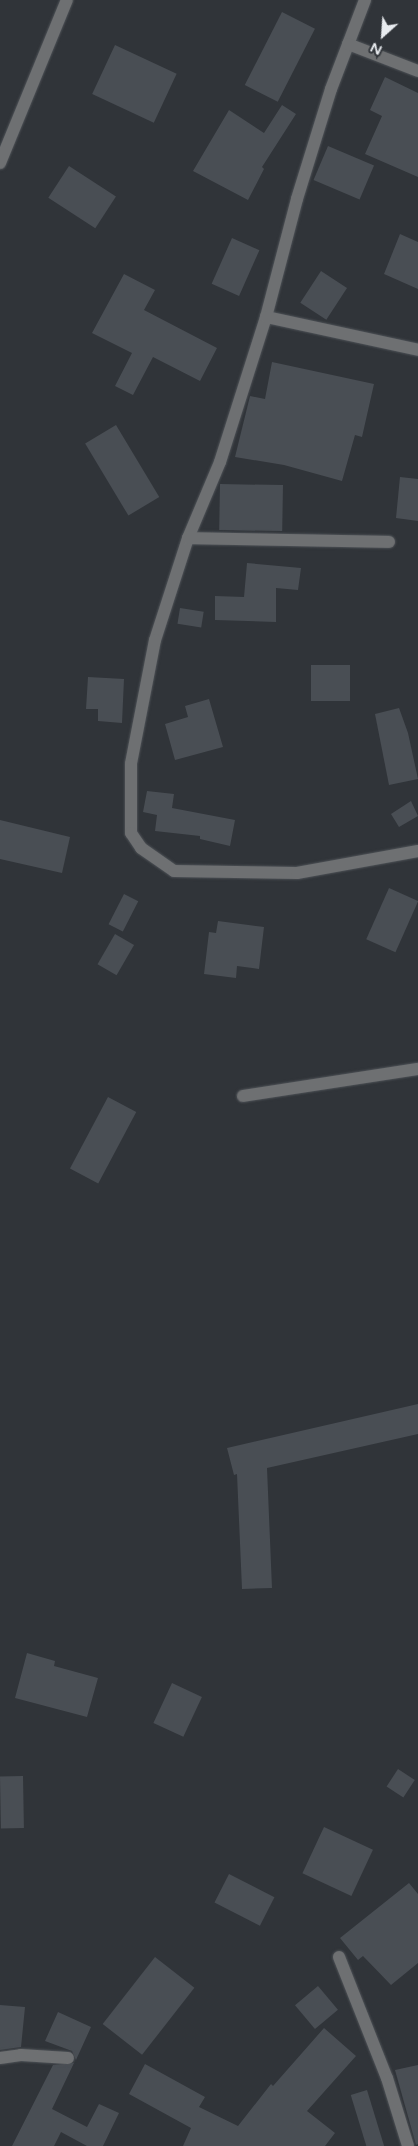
<!DOCTYPE html>
<style>
body{margin:0}
#map{position:relative;width:418px;height:2146px;overflow:hidden;background:#303439;font-family:"Varela Round",sans-serif}
div>[style]{position:absolute}
.building>*{inset:0;background:#494e54;transform-origin:0 0}
.roads{filter:drop-shadow(0 0 1px #4d5156) drop-shadow(0 0 1px #4d5156)}
.minor>*{height:12px;margin:-6px;padding:0 6px;transform-origin:6px;border-radius:6px;background:#6e7072}
span{translate:-50% -50%;white-space:nowrap;text-align:center;line-height:1.15;-webkit-text-stroke:4px #303439;paint-order:stroke}
.north{position:absolute;left:358px;top:10px;width:50px;height:50px;-webkit-text-stroke:4px #303439;paint-order:stroke;rotate:206deg;font-size:14px;font-weight:700;line-height:20px;text-align:center;color:#e8ebef}
.north::after{content:'';display:block;margin:auto;width:18px;height:22px;background:#e8ebef;clip-path:polygon(50% 0,100% 100%,50% 72%,0 100%)}
</style>
<div id="map">
<div class="building">
<div style="left:282px;top:12px;width:37px;height:82px;rotate:27deg"></div>
<div style="left:115px;top:45px;width:68px;height:54px;rotate:25deg"></div>
<div style="clip-path:polygon(385px 77px,418px 93px,418px 177px,365px 154px,382px 116px,370px 110px)"></div>
<div style="clip-path:polygon(282px 105px,296px 114px,262px 167px,264px 169px,248px 200px,193px 171px,229px 110px,264px 133px)"></div>
<div style="left:328px;top:146px;width:50px;height:37px;rotate:23deg"></div>
<div style="left:69px;top:166px;width:56px;height:38px;rotate:33deg"></div>
<div style="clip-path:polygon(400px 234px,418px 242px,418px 289px,384px 274px)"></div>
<div style="left:232px;top:238px;width:30px;height:50px;rotate:24deg"></div>
<div style="left:321px;top:271px;width:31px;height:38px;rotate:33deg"></div>
<div style="clip-path:polygon(124px 274px,155px 290px,144px 310px,217px 348px,200px 381px,153px 357px,133px 395px,115px 386px,132px 353px,92px 333px)"></div>
<div style="clip-path:polygon(272px 362px,374px 384px,362px 437px,355px 435px,342px 481px,284px 465px,235px 457px,250px 396px,265px 399px)"></div>
<div style="left:116px;top:425px;width:84px;height:36px;rotate:59deg"></div>
<div style="clip-path:polygon(400px 477px,418px 479px,418px 521px,396px 518px)"></div>
<div style="left:220px;top:484px;width:63px;height:46px;rotate:1deg"></div>
<div style="clip-path:polygon(247px 563px,301px 568px,298px 590px,276px 588px,276px 622px,215px 620px,215px 596px,244px 597px)"></div>
<div style="left:180px;top:608px;width:24px;height:16px;rotate:9deg"></div>
<div style="left:311px;top:665px;width:39px;height:36px"></div>
<div style="clip-path:polygon(88px 677px,124px 679px,122px 723px,98px 721px,98px 709px,86px 709px)"></div>
<div style="clip-path:polygon(209px 699px,223px 747px,175px 760px,165px 724px,188px 717px,185px 706px)"></div>
<div style="clip-path:polygon(399px 708px,408px 733px,418px 779px,389px 785px,375px 714px)"></div>
<div style="clip-path:polygon(147px 791px,174px 794px,172px 808px,235px 820px,230px 846px,200px 839px,200px 836px,155px 831px,157px 815px,143px 812px)"></div>
<div style="clip-path:polygon(411px 801px,418px 816px,399px 827px,391px 814px)"></div>
<div style="clip-path:polygon(0 820px,70px 837px,62px 873px,0 859px)"></div>
<div style="left:389px;top:888px;width:32px;height:56px;rotate:24deg"></div>
<div style="left:124px;top:894px;width:16px;height:34px;rotate:27deg"></div>
<div style="clip-path:polygon(218px 921px,264px 927px,259px 969px,237px 966px,236px 978px,204px 974px,209px 932px,216px 933px)"></div>
<div style="left:115px;top:934px;width:22px;height:35px;rotate:30deg"></div>
<div style="left:108px;top:1097px;width:32px;height:81px;rotate:28deg"></div>
<div style="clip-path:polygon(418px 1404px,418px 1434px,267px 1468px,272px 1588px,242px 1589px,237px 1474px,234px 1475px,227px 1448px)"></div>
<div style="clip-path:polygon(27px 1653px,55px 1661px,54px 1666px,98px 1678px,87px 1717px,15px 1698px)"></div>
<div style="left:172px;top:1683px;width:33px;height:44px;rotate:25deg"></div>
<div style="left:398px;top:1769px;width:20px;height:21px;rotate:33deg"></div>
<div style="left:23px;top:1776px;width:52px;height:23px;rotate:89deg"></div>
<div style="left:324px;top:1827px;width:54px;height:51px;rotate:25deg"></div>
<div style="left:229px;top:1874px;width:51px;height:32px;rotate:27deg"></div>
<div style="clip-path:polygon(409px 1883px,418px 1894px,418px 1963px,391px 1985px,363px 1956px,358px 1960px,340px 1938px)"></div>
<div style="left:155px;top:1957px;width:50px;height:85px;rotate:38deg"></div>
<div style="left:318px;top:1986px;width:31px;height:30px;rotate:50deg"></div>
<div style="clip-path:polygon(0 2005px,25px 2007px,21px 2047px,0 2050px)"></div>
<div style="clip-path:polygon(58px 2012px,91px 2027px,76px 2060px,72px 2051px,45px 2041px)"></div>
<div style="clip-path:polygon(324px 2028px,356px 2056px,307px 2111px,335px 2133px,325px 2146px,183px 2146px,191px 2128px,129px 2094px,145px 2064px,205px 2097px,199px 2107px,238px 2126px,271px 2084px,273px 2086px)"></div>
<div style="clip-path:polygon(74px 2063px,52px 2109px,87px 2127px,99px 2104px,119px 2113px,103px 2146px,87px 2146px,61px 2132px,54px 2146px,12px 2146px,53px 2065px)"></div>
<div style="clip-path:polygon(418px 2065px,418px 2144px,416px 2145px,395px 2070px)"></div>
<div style="left:367px;top:2090px;width:59px;height:17px;rotate:73deg"></div>
</div>
<div class="roads">
<div class="minor">
<div style="left:365px;top:0;width:95px;rotate:110.9deg"></div>
<div style="left:331px;top:89px;width:115px;rotate:107.2deg"></div>
<div style="left:297px;top:199px;width:122px;rotate:104.7deg"></div>
<div style="left:266px;top:317px;width:152px;rotate:107.6deg"></div>
<div style="left:220px;top:462px;width:82px;rotate:112.8deg"></div>
<div style="left:188px;top:538px;width:107px;rotate:107.9deg"></div>
<div style="left:155px;top:640px;width:126px;rotate:101deg"></div>
<div style="left:131px;top:764px;width:69px;rotate:90deg"></div>
<div style="left:131px;top:833px;width:18px;rotate:56deg"></div>
<div style="left:141px;top:848px;width:40px;rotate:34.9deg"></div>
<div style="left:174px;top:871px;width:123px;rotate:0.9deg"></div>
<div style="left:297px;top:873px;width:123px;rotate:-10.3deg"></div>
<div style="left:348px;top:44px;width:75px;rotate:21.1deg"></div>
<div style="left:0;top:163px;width:176px;rotate:-67.7deg"></div>
<div style="left:266px;top:317px;width:156px;rotate:12.2deg"></div>
<div style="left:188px;top:538px;width:201px;rotate:1.1deg"></div>
<div style="left:243px;top:1096px;width:177px;rotate:-8.8deg"></div>
<div style="left:339px;top:1957px;width:130px;rotate:68.4deg"></div>
<div style="left:387px;top:2078px;width:71px;rotate:72.8deg"></div>
<div style="left:0;top:2058px;width:21px;rotate:-8deg"></div>
<div style="left:21px;top:2055px;width:47px;rotate:3.7deg"></div>
</div>
</div>
<div class="north">N</div>
</div>
